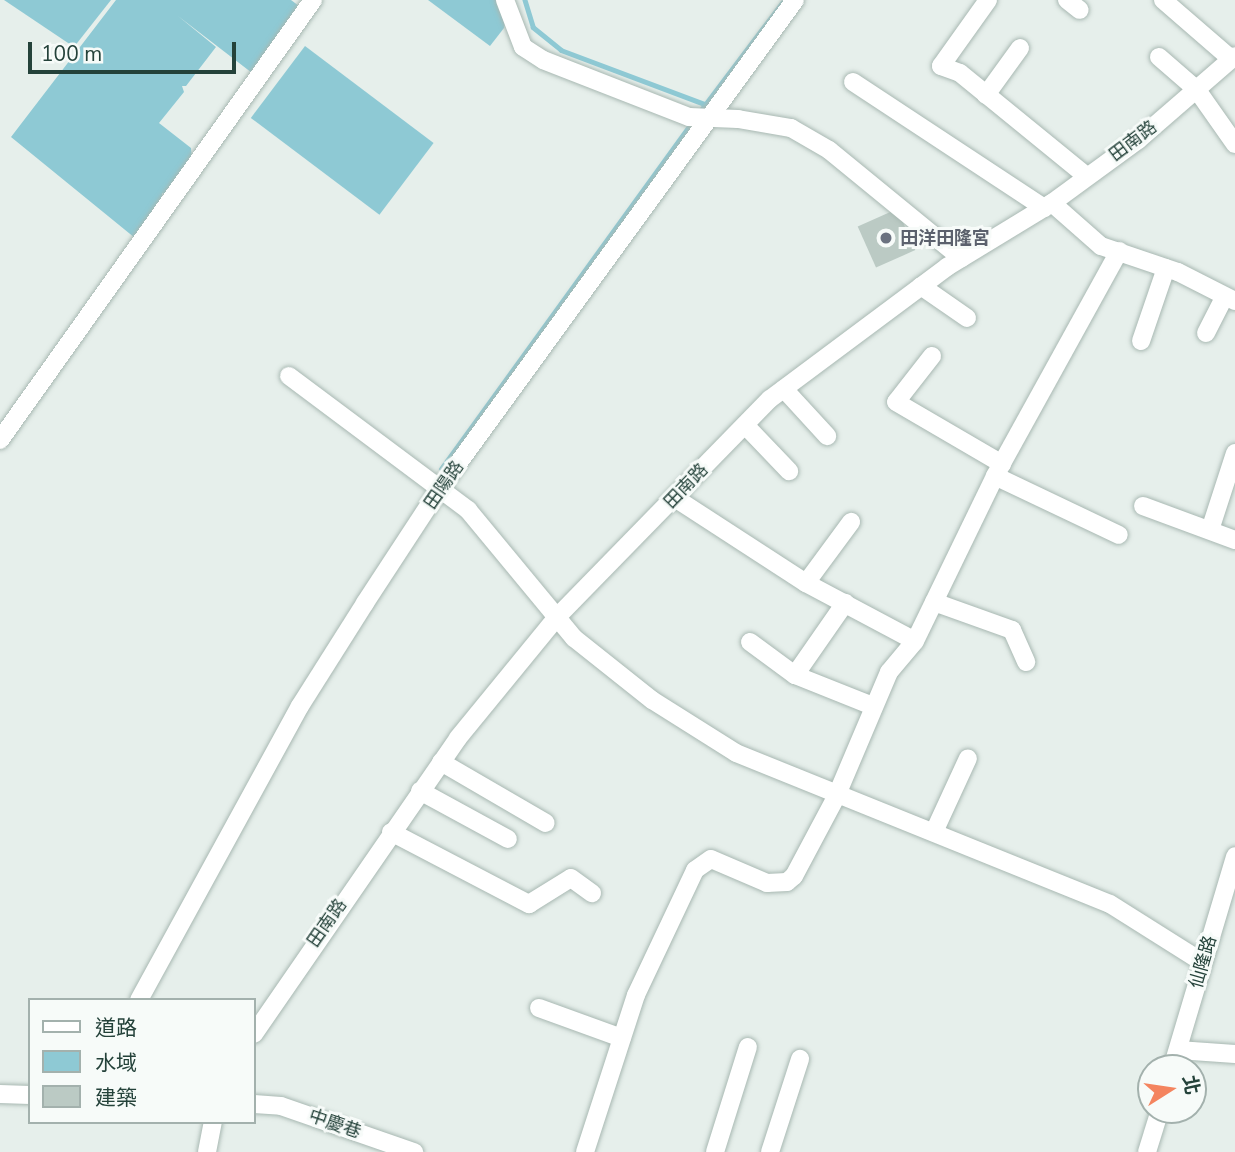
<!DOCTYPE html>
<meta charset="utf-8">
<style>
body{margin:0}
#map{position:relative;width:1235px;height:1152px;overflow:hidden;background:#e6efeb;font-family:"Nunito Sans","Noto Sans TC",sans-serif}
div>[style]{position:absolute}
.water>*{inset:0;background:#8ec9d4;transform-origin:0 0}
.stream>*{height:4.5px;margin:-2.25px;padding:0 2.25px;transform-origin:2.25px;border-radius:2.25px;background:#8ec9d4}
.building>*{inset:0;background:#bbcac4;transform-origin:0 0}
.roads{filter:drop-shadow(0 0 2px #a8b8b2) drop-shadow(0 0 2px #a8b8b2)}
.minor>*{height:18px;margin:-9px;padding:0 9px;transform-origin:9px;border-radius:9px;background:#fff}
.dots>*{width:19px;height:19px;translate:-50% -50%;box-sizing:border-box;border:4px solid #f7fbf9;border-radius:50%}
span{translate:-50% -50%;white-space:nowrap;text-align:center;line-height:1.15;-webkit-text-stroke:6px #f7fbf9;paint-order:stroke}
.street-label{font-size:18px;color:#24423a}
.worship-label{font-size:18px;color:#5b616d;font-weight:700}
.left{translate:0 -50%;text-align:left}
.legend{position:absolute;left:28px;top:998px;width:228px;height:126px;box-sizing:border-box;background:#f7fbf9;border:2px solid #a3b1ad;margin:0;padding:9px 12px;list-style:none;font-size:21px;color:#24423a}
.legend li{display:flex;align-items:center;gap:14px;height:35px}
.legend b{width:35px;border:2px solid #a3b1ad}
.north{position:absolute;left:1137px;top:1054px;width:70px;height:70px;box-sizing:border-box;background:#f7fbf9;border:2px solid #a3b1ad;border-radius:50%;rotate:78deg;font-size:19px;font-weight:700;line-height:28px;text-align:center;color:#24423a}
.north::after{content:'';display:block;margin:auto;width:24px;height:32px;background:#f4845f;clip-path:polygon(50% 0,100% 100%,50% 72%,0 100%)}
.scale{position:absolute;left:28px;top:42px;width:208px;height:32px;box-sizing:border-box;border:4px solid #24423a;border-top:0;padding-left:9px;font-size:21px;line-height:24px;white-space:nowrap;color:#24423a;-webkit-text-stroke:5px #f7fbf9;paint-order:stroke}
</style>
<div id="map">
<div class="water">
<div style="clip-path:polygon(4px 0,111px 0,74px 47px)"></div>
<div style="clip-path:polygon(116px 0,291px 0,299px 6px,256px 76px,178px 16px,216px 47px,186px 86px,182px 86px,184px 92px,159px 123px,191px 148px,192px 158px,165px 195px,162px 193px,163px 200px,135px 238px,11px 137px)"></div>
<div style="clip-path:polygon(428px 0,504px 0,508px 10px,504px 28px,490px 46px)"></div>
<div style="left:305px;top:46px;width:161px;height:90px;rotate:37deg"></div>
</div>
<div class="stream">
<div style="left:525px;top:0;width:28px;rotate:73deg"></div>
<div style="left:533px;top:27px;width:36px;rotate:39deg"></div>
<div style="left:561px;top:50px;width:154px;rotate:20.6deg"></div>
<div style="left:698px;top:114px;width:139px;rotate:-52.9deg"></div>
<div style="left:441px;top:469px;width:426px;rotate:-54.1deg"></div>
</div>
<div class="building">
<div style="left:897px;top:209px;width:45px;height:43px;rotate:66deg"></div>
</div>
<div class="roads">
<div class="minor">
<div style="left:505px;top:0;width:50px;rotate:69deg"></div>
<div style="left:523px;top:47px;width:24px;rotate:33deg"></div>
<div style="left:543px;top:60px;width:157px;rotate:21.3deg"></div>
<div style="left:689px;top:117px;width:49px;rotate:2.3deg"></div>
<div style="left:738px;top:119px;width:54px;rotate:9.6deg"></div>
<div style="left:791px;top:128px;width:44px;rotate:30.1deg"></div>
<div style="left:829px;top:150px;width:171px;rotate:39.3deg"></div>
<div style="left:988px;top:0;width:81px;rotate:125.5deg"></div>
<div style="left:941px;top:66px;width:20px;rotate:20deg"></div>
<div style="left:960px;top:73px;width:161px;rotate:39.2deg"></div>
<div style="left:1067px;top:0;width:16px;rotate:38deg"></div>
<div style="left:1163px;top:0;width:90px;rotate:40.9deg"></div>
<div style="left:1159px;top:57px;width:50px;rotate:41deg"></div>
<div style="left:1197px;top:90px;width:66px;rotate:54.9deg"></div>
<div style="left:853px;top:82px;width:229px;rotate:33.4deg"></div>
<div style="left:986px;top:95px;width:58px;rotate:-54.1deg"></div>
<div style="left:1052px;top:203px;width:65px;rotate:41.3deg"></div>
<div style="left:1101px;top:246px;width:81px;rotate:18.7deg"></div>
<div style="left:1178px;top:272px;width:64px;rotate:27deg"></div>
<div style="left:921px;top:286px;width:56px;rotate:34.8deg"></div>
<div style="left:1206px;top:333px;width:39px;rotate:-63deg"></div>
<div style="left:1141px;top:341px;width:77px;rotate:-71.1deg"></div>
<div style="left:932px;top:356px;width:58px;rotate:128deg"></div>
<div style="left:896px;top:402px;width:123px;rotate:30.3deg"></div>
<div style="left:289px;top:376px;width:224px;rotate:36.8deg"></div>
<div style="left:468px;top:510px;width:166px;rotate:50.4deg"></div>
<div style="left:574px;top:638px;width:100px;rotate:38.5deg"></div>
<div style="left:652px;top:700px;width:99px;rotate:32.2deg"></div>
<div style="left:736px;top:753px;width:403px;rotate:22deg"></div>
<div style="left:1110px;top:904px;width:109px;rotate:32.2deg"></div>
<div style="left:784px;top:389px;width:64px;rotate:47.5deg"></div>
<div style="left:745px;top:425px;width:64px;rotate:46.3deg"></div>
<div style="left:0;top:440px;width:540px;rotate:-54.57deg"></div>
<div style="left:995px;top:476px;width:137px;rotate:25.4deg"></div>
<div style="left:675px;top:498px;width:156px;rotate:33deg"></div>
<div style="left:806px;top:583px;width:123px;rotate:28deg"></div>
<div style="left:1143px;top:506px;width:98px;rotate:20.3deg"></div>
<div style="left:1210px;top:530px;width:81px;rotate:-72deg"></div>
<div style="left:806px;top:583px;width:76px;rotate:-53.6deg"></div>
<div style="left:934px;top:602px;width:83px;rotate:19.7deg"></div>
<div style="left:1012px;top:630px;width:35px;rotate:66deg"></div>
<div style="left:750px;top:642px;width:56px;rotate:36.3deg"></div>
<div style="left:795px;top:675px;width:84px;rotate:21.7deg"></div>
<div style="left:795px;top:675px;width:88px;rotate:-55.2deg"></div>
<div style="left:441px;top:762px;width:121px;rotate:30.2deg"></div>
<div style="left:420px;top:791px;width:100px;rotate:28.6deg"></div>
<div style="left:391px;top:832px;width:156px;rotate:27.6deg"></div>
<div style="left:529px;top:904px;width:49px;rotate:-31.8deg"></div>
<div style="left:571px;top:878px;width:26px;rotate:36deg"></div>
<div style="left:934px;top:832px;width:81px;rotate:-65.3deg"></div>
<div style="left:139px;top:1000px;width:335px;rotate:-61.3deg"></div>
<div style="left:300px;top:706px;width:122px;rotate:-57.7deg"></div>
<div style="left:365px;top:603px;width:139px;rotate:-56.8deg"></div>
<div style="left:441px;top:487px;width:602px;rotate:-53.99deg"></div>
<div style="left:539px;top:1008px;width:88px;rotate:19.9deg"></div>
<div style="left:254px;top:1034px;width:359px;rotate:-55.4deg"></div>
<div style="left:458px;top:738px;width:158px;rotate:-50.7deg"></div>
<div style="left:558px;top:616px;width:303px;rotate:-45.7deg"></div>
<div style="left:770px;top:399px;width:221px;rotate:-36.7deg"></div>
<div style="left:947px;top:267px;width:123px;rotate:-31.4deg"></div>
<div style="left:1052px;top:203px;width:107px;rotate:-36.2deg"></div>
<div style="left:1138px;top:140px;width:128px;rotate:-40.9deg"></div>
<div style="left:1178px;top:1050px;width:57px;rotate:4deg"></div>
<div style="left:1172px;top:1068px;width:221px;rotate:-73.4deg"></div>
<div style="left:0;top:1094px;width:30px;rotate:2deg"></div>
<div style="left:254px;top:1104px;width:27px;rotate:4deg"></div>
<div style="left:281px;top:1106px;width:141px;rotate:19.1deg"></div>
<div style="left:207px;top:1152px;width:31px;rotate:-79deg"></div>
<div style="left:585px;top:1152px;width:165px;rotate:-72deg"></div>
<div style="left:636px;top:995px;width:138px;rotate:-64.7deg"></div>
<div style="left:695px;top:870px;width:19px;rotate:-35deg"></div>
<div style="left:711px;top:859px;width:61px;rotate:23.2deg"></div>
<div style="left:767px;top:883px;width:20px;rotate:-3deg"></div>
<div style="left:787px;top:882px;width:9px;rotate:-41deg"></div>
<div style="left:794px;top:876px;width:89px;rotate:-62deg"></div>
<div style="left:836px;top:797px;width:136px;rotate:-67deg"></div>
<div style="left:889px;top:672px;width:40px;rotate:-50deg"></div>
<div style="left:915px;top:641px;width:183px;rotate:-64.1deg"></div>
<div style="left:995px;top:476px;width:257px;rotate:-61.1deg"></div>
<div style="left:715px;top:1152px;width:110px;rotate:-72.6deg"></div>
<div style="left:770px;top:1152px;width:98px;rotate:-72.1deg"></div>
<div style="left:1147px;top:1152px;width:44px;rotate:-72.8deg"></div>
</div>
</div>
<div class="dots">
<div style="left:886px;top:238px;background:#6b7280"></div>
</div>
<div class="street-label">
<span style="left:1133px;top:141px;rotate:-37deg">田南路</span>
<span style="left:444px;top:485px;rotate:-55deg">田陽路</span>
<span style="left:686px;top:486px;rotate:-46deg">田南路</span>
<span style="left:327px;top:923px;rotate:-55deg">田南路</span>
<span style="left:1203px;top:962px;rotate:-74deg">仙隆路</span>
<span style="left:335px;top:1124px;rotate:19deg">中慶巷</span>
</div>
<div class="worship-label">
<span class="left" style="left:900px;top:238px">田洋田隆宮</span>
</div>
<ul class="legend">
<li><b style="height:9px;background:#fff"></b>道路</li>
<li><b style="height:19px;background:#8ec9d4"></b>水域</li>
<li><b style="height:19px;background:#bbcac4"></b>建築</li>
</ul>
<div class="north">北</div>
<div class="scale">100 m</div>
</div>
